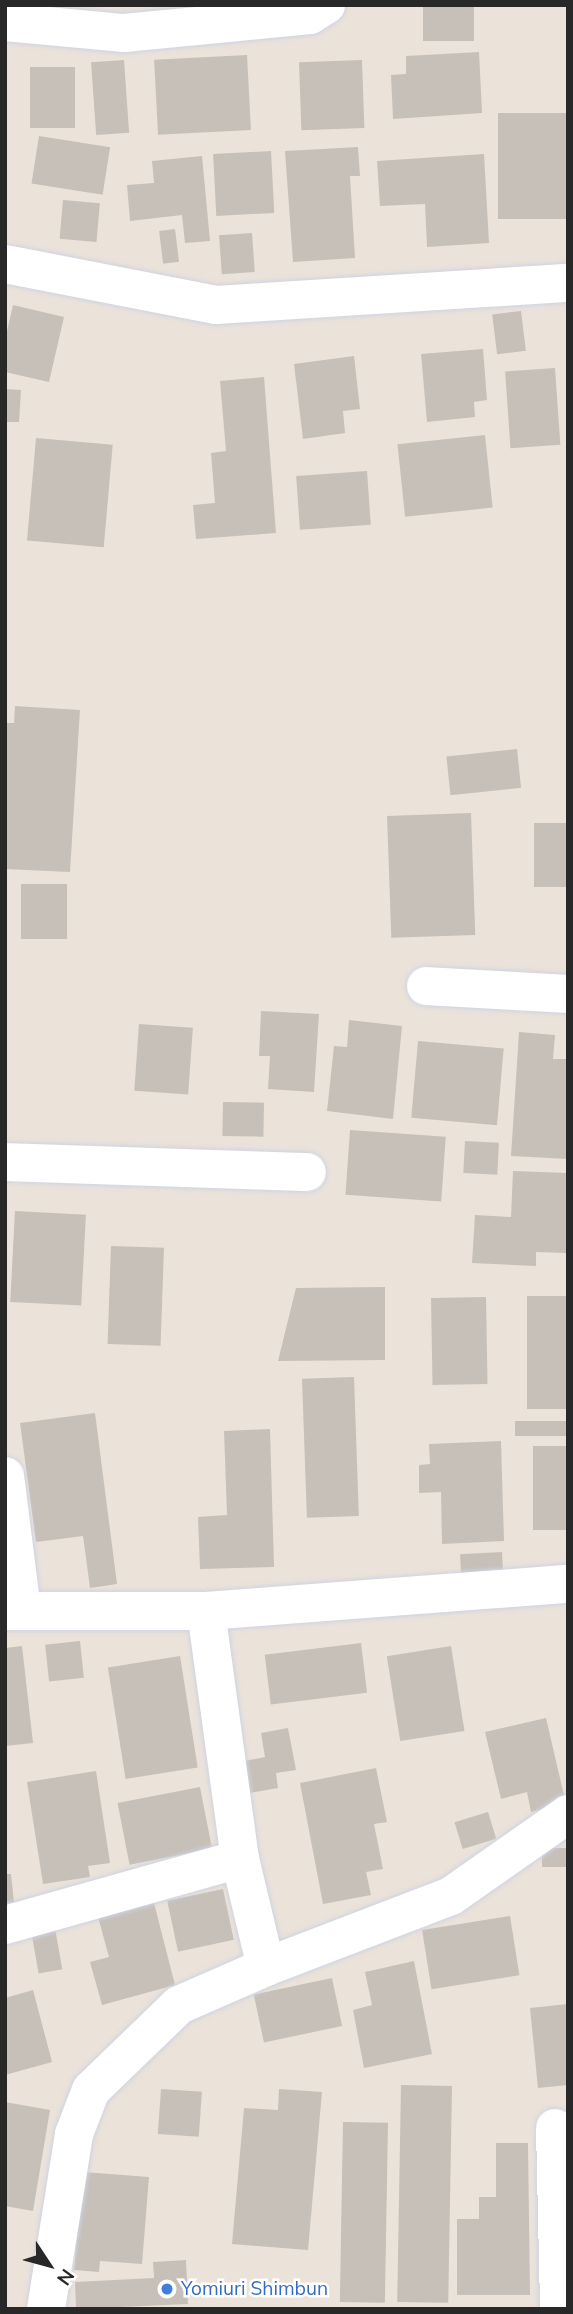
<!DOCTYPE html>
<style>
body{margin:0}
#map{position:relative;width:573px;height:2314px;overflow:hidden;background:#ebe3da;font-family:Mulish,sans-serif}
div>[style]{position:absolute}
.building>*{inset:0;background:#c6c0b9;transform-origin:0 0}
.roads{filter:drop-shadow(0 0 2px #cfd3e2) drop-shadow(0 0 2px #cfd3e2)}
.minor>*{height:38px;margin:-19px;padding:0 19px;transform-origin:19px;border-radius:19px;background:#fff}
.dots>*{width:19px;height:19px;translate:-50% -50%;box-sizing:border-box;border:4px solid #fff;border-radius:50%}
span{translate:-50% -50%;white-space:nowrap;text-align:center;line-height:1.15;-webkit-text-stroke:5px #fff;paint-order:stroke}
.shop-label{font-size:19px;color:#366cbe}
.left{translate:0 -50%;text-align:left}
.frame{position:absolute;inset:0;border:7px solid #282828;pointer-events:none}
.north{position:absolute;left:14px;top:2230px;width:70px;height:70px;-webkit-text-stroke:5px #fff;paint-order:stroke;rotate:126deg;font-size:19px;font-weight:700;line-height:28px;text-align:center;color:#282828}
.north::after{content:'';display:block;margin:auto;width:24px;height:32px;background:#282828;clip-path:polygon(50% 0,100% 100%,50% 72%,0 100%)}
</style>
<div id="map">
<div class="building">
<div style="left:423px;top:5px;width:51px;height:36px"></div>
<div style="clip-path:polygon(479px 52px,482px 113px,393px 119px,391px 75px,406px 74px,406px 56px)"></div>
<div style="left:247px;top:55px;width:75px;height:93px;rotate:87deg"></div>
<div style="left:124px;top:60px;width:73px;height:33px;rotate:86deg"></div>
<div style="left:362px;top:60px;width:68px;height:63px;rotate:88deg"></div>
<div style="left:30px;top:67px;width:45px;height:61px"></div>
<div style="left:568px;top:113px;width:106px;height:70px;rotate:90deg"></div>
<div style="left:39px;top:136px;width:72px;height:48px;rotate:9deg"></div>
<div style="clip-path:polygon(358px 147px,360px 176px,350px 176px,355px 258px,293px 262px,285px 151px)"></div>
<div style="left:271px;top:151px;width:62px;height:58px;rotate:87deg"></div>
<div style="clip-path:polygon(484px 154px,489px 243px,427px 247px,425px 204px,380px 206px,377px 161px)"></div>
<div style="clip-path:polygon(202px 156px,210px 241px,185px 243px,182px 215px,130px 221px,127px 185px,154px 183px,152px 161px)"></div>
<div style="left:63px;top:200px;width:37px;height:39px;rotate:5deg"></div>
<div style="left:175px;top:229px;width:33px;height:16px;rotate:83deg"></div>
<div style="left:252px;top:233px;width:39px;height:33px;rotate:86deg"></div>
<div style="clip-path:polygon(13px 305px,64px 317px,49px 382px,5px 372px,5px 340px)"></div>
<div style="left:521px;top:311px;width:40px;height:29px;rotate:83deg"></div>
<div style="clip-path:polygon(483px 349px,487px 400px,474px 402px,475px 417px,427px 422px,421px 354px)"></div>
<div style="clip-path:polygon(354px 356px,360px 409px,343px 411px,345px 433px,303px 439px,294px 364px)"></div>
<div style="left:555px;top:368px;width:77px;height:50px;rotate:86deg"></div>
<div style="clip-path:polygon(264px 377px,276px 533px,196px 539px,193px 505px,215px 503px,211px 453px,226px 451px,220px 381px)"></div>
<div style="clip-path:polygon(5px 389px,21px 390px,19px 422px,5px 422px)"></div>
<div style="left:485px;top:435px;width:73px;height:88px;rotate:84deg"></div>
<div style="left:36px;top:438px;width:77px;height:103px;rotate:5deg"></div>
<div style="left:367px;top:471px;width:54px;height:71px;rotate:86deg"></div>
<div style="clip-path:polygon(15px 706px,80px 710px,70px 872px,5px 869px,5px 723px,14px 723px)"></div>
<div style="left:517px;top:749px;width:39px;height:71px;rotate:84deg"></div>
<div style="left:471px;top:813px;width:122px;height:84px;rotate:88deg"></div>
<div style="left:568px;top:823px;width:64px;height:34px;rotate:90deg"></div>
<div style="left:21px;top:884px;width:46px;height:55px"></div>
<div style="clip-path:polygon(261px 1011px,319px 1014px,314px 1092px,268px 1089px,270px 1056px,259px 1056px)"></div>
<div style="clip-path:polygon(349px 1020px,402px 1026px,393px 1119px,327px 1111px,334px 1046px,347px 1047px)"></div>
<div style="left:139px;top:1024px;width:54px;height:67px;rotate:4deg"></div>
<div style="clip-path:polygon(519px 1032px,555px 1035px,553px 1059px,568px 1059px,568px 1159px,511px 1156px)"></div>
<div style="left:418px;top:1041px;width:86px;height:77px;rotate:5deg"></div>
<div style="left:223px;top:1102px;width:41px;height:34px;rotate:1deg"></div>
<div style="left:350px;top:1130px;width:96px;height:65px;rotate:4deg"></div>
<div style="left:465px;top:1141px;width:34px;height:32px;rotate:3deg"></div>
<div style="clip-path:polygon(513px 1171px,568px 1173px,566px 1253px,536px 1252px,536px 1266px,472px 1263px,475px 1215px,511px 1217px)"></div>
<div style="left:15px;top:1211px;width:71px;height:91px;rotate:3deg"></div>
<div style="left:111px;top:1246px;width:53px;height:98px;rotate:2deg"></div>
<div style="clip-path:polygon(385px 1287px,385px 1360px,278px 1361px,296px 1288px)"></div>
<div style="left:568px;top:1296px;width:113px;height:41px;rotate:90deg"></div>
<div style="left:486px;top:1297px;width:87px;height:55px;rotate:89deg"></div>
<div style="left:354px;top:1377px;width:139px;height:52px;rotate:88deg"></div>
<div style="clip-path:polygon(95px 1413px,117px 1584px,90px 1588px,83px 1536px,36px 1542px,20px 1423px)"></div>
<div style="left:515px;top:1421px;width:53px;height:15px"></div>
<div style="clip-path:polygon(270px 1429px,274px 1567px,200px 1569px,198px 1517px,227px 1515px,224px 1431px)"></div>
<div style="clip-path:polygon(501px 1441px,504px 1541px,442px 1544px,441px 1492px,419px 1493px,419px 1465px,430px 1464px,429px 1444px)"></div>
<div style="left:568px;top:1446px;width:84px;height:35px;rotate:90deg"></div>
<div style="left:502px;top:1552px;width:20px;height:42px;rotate:87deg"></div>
<div style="left:80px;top:1641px;width:37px;height:35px;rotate:84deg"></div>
<div style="left:361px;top:1643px;width:50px;height:97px;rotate:83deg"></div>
<div style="clip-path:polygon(22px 1646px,33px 1743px,5px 1746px,5px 1648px)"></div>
<div style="left:451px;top:1646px;width:86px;height:65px;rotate:81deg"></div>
<div style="left:180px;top:1656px;width:113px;height:73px;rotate:81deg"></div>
<div style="clip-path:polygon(546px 1718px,566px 1804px,531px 1812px,527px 1792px,501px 1799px,485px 1732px)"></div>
<div style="clip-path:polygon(288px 1728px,296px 1770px,276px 1773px,278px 1788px,249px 1793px,245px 1761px,265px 1757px,261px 1733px)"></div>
<div style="clip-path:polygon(376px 1768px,387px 1822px,374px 1824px,383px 1869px,366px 1872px,371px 1895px,323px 1904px,300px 1783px)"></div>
<div style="clip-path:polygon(96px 1771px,110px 1863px,88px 1866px,90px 1877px,43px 1884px,27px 1782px)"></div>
<div style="left:200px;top:1787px;width:63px;height:84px;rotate:79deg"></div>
<div style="left:488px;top:1812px;width:28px;height:35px;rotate:73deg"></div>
<div style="left:568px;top:1848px;width:19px;height:26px;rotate:90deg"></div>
<div style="clip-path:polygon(5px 1874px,11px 1874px,14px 1902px,5px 1903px)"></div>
<div style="left:223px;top:1889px;width:52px;height:57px;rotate:78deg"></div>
<div style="clip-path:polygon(154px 1903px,175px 1985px,102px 2005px,90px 1962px,109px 1957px,98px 1917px)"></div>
<div style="left:510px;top:1916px;width:60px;height:89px;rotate:81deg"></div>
<div style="left:55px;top:1928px;width:42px;height:24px;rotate:80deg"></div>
<div style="clip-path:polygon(414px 1961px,432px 2054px,364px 2068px,353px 2010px,372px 2005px,365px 1972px)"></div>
<div style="left:332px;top:1978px;width:49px;height:80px;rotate:78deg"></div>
<div style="clip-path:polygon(33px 1990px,52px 2062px,5px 2075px,5px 1998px)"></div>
<div style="clip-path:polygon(568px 2004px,568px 2085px,538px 2088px,530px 2008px)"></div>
<div style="left:401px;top:2085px;width:51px;height:217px;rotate:1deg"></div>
<div style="left:161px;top:2089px;width:41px;height:45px;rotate:4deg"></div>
<div style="clip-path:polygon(279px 2089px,322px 2092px,308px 2250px,232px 2244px,244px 2108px,278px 2110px)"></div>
<div style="clip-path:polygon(5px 2102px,50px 2110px,33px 2211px,5px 2206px)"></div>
<div style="left:343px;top:2122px;width:45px;height:180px;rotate:1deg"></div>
<div style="clip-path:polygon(496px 2143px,528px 2143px,530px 2295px,457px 2295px,457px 2219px,479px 2219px,479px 2197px,496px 2197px)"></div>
<div style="clip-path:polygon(83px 2172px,149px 2177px,142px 2264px,100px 2261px,99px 2272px,74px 2270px)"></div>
<div style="clip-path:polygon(186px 2260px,188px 2304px,76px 2309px,75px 2282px,154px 2278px,153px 2262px)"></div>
</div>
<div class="roads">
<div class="minor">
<div style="left:5px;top:22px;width:120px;rotate:5.3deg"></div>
<div style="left:124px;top:33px;width:187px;rotate:-5.5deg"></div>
<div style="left:310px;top:15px;width:19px;rotate:-32deg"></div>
<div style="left:5px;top:264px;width:215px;rotate:11deg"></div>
<div style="left:216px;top:305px;width:353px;rotate:-3.6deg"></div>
<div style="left:426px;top:986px;width:142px;rotate:3.2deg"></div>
<div style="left:5px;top:1162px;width:302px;rotate:1.9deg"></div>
<div style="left:5px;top:1476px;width:135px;rotate:82.8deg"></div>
<div style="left:5px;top:1611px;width:201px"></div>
<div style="left:206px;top:1611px;width:363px;rotate:-4.3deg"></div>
<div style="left:206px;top:1611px;width:250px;rotate:82.2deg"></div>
<div style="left:240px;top:1859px;width:111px;rotate:76.5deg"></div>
<div style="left:266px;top:1967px;width:198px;rotate:-21deg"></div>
<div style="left:451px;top:1896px;width:143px;rotate:-35deg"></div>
<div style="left:5px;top:1925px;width:244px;rotate:-15.7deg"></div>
<div style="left:555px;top:2128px;width:181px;rotate:88.7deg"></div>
<div style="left:46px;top:2309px;width:177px;rotate:-80.9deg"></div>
<div style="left:74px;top:2134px;width:47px;rotate:-68.9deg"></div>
<div style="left:91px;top:2090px;width:122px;rotate:-44deg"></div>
<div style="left:179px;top:2005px;width:95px;rotate:-23.6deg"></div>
</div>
</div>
<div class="dots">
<div style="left:167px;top:2289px;background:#3f7fe0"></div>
</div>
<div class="shop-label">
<span class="left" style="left:181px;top:2289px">Yomiuri Shimbun</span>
</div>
<div class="frame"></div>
<div class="north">N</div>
</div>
